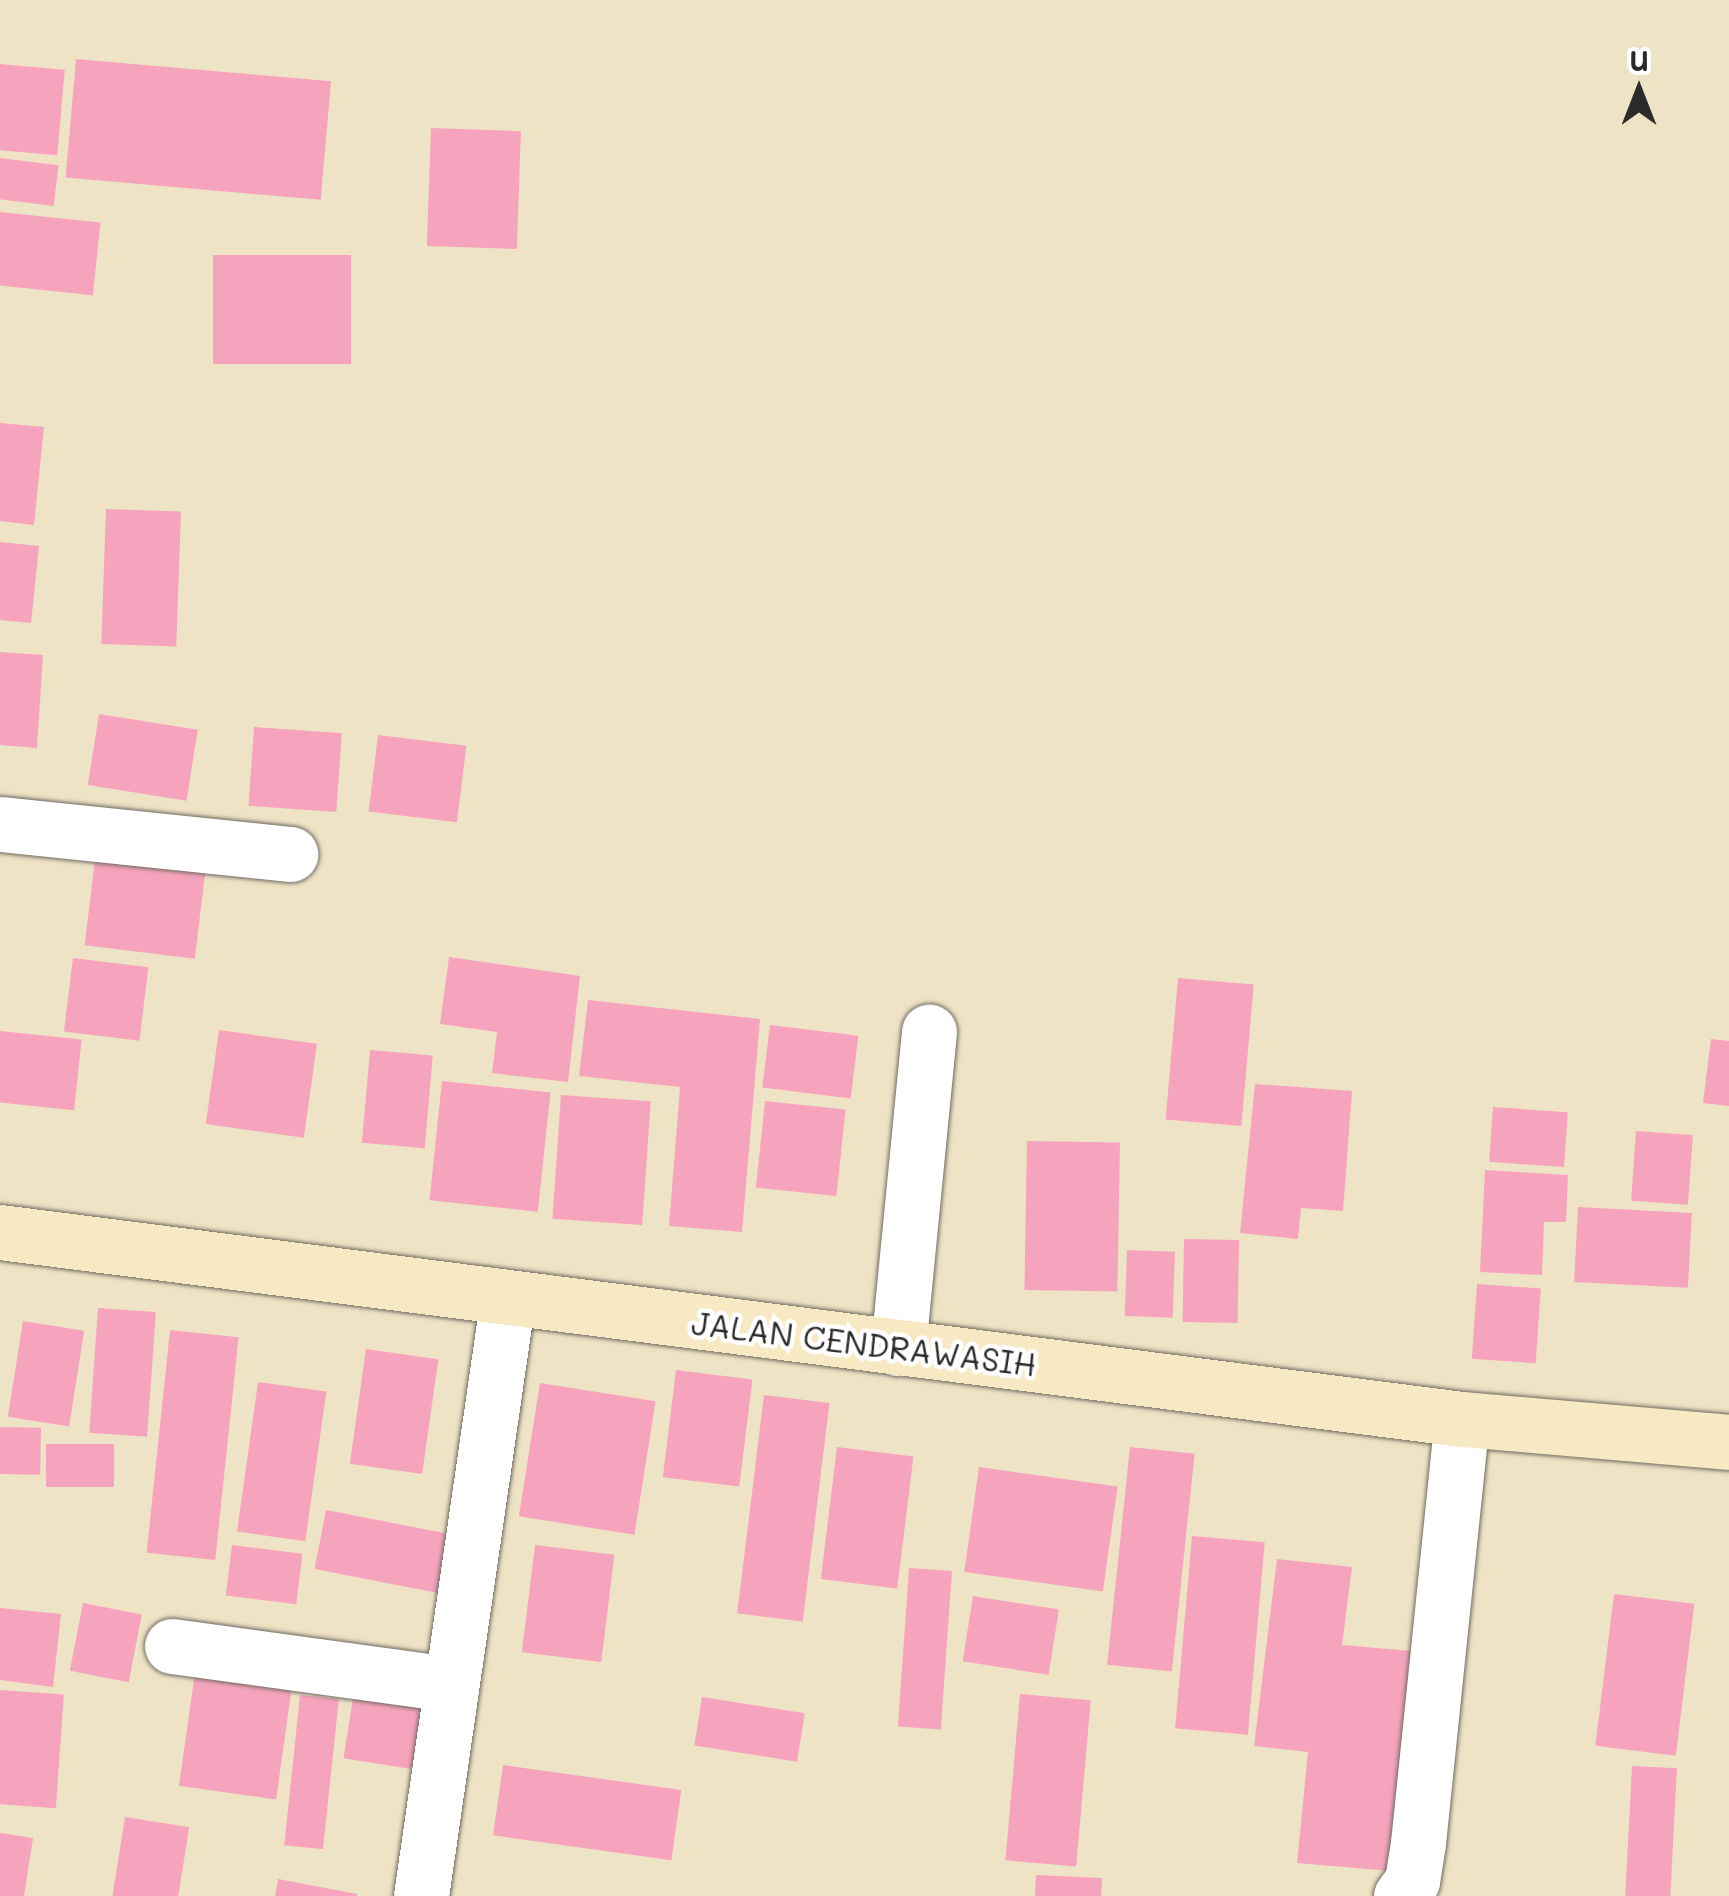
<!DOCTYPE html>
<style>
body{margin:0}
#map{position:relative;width:1729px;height:1896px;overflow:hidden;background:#efe3c6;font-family:Mali,sans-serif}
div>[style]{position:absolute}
.building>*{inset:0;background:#f6a4bd;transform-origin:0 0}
.roads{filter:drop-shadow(0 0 2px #706b61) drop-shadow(0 0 2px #706b61)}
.street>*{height:55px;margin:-27.5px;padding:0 27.5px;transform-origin:27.5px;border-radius:27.5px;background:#fff}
.secondary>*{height:55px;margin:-27.5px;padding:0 27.5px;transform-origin:27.5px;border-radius:27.5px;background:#f7e9c3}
span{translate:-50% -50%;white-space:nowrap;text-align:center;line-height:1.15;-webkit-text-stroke:9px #fff;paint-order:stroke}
.street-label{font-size:32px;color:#2b2b2b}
.north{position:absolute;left:1589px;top:40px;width:100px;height:100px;-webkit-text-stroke:8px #fff;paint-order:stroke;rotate:0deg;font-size:28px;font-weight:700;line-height:40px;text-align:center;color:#2b2b2b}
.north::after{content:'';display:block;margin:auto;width:35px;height:45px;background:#2b2b2b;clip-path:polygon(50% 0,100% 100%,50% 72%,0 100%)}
</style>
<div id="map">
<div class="building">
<div style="left:76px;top:59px;width:256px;height:119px;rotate:5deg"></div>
<div style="left:0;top:64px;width:65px;height:86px;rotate:5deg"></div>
<div style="left:431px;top:128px;width:90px;height:118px;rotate:2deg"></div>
<div style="left:0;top:158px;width:59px;height:41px;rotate:7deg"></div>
<div style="left:0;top:212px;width:101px;height:73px;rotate:6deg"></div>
<div style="left:213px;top:255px;width:138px;height:109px"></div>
<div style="clip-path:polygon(0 423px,44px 427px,34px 525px,0 521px)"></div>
<div style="left:106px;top:509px;width:75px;height:135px;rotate:2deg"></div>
<div style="clip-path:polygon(0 542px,39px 546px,31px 623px,0 620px)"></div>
<div style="clip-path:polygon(0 652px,43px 655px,37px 748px,0 745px)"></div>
<div style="left:99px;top:714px;width:100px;height:72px;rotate:9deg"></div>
<div style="left:254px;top:727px;width:88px;height:79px;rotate:4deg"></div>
<div style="left:378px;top:735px;width:89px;height:77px;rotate:7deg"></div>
<div style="left:96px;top:852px;width:111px;height:94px;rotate:7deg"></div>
<div style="clip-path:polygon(449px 957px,580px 976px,568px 1082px,492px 1073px,497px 1032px,440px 1024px)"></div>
<div style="left:73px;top:958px;width:76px;height:74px;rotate:7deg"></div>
<div style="left:1178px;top:978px;width:76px;height:142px;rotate:5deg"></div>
<div style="clip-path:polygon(588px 1000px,760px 1019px,742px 1232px,669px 1226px,680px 1087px,579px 1076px)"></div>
<div style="left:770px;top:1025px;width:89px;height:63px;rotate:7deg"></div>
<div style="left:219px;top:1030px;width:99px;height:95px;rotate:8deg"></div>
<div style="left:0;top:1031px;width:82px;height:71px;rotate:6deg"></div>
<div style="clip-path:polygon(1711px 1039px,1729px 1041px,1729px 1106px,1703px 1103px)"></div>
<div style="left:370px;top:1050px;width:63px;height:93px;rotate:5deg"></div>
<div style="left:442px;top:1081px;width:109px;height:120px;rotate:6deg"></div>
<div style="clip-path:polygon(1255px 1084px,1352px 1091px,1343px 1211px,1301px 1208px,1298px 1239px,1240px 1233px)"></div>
<div style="left:561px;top:1095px;width:90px;height:124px;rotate:4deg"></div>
<div style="left:765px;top:1101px;width:81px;height:87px;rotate:6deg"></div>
<div style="left:1493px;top:1107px;width:75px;height:55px;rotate:4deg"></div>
<div style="left:1636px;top:1131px;width:57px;height:70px;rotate:4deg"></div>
<div style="left:1027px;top:1141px;width:93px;height:149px;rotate:1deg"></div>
<div style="clip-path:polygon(1485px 1170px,1568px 1175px,1566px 1222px,1544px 1222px,1542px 1275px,1480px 1272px)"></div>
<div style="left:1578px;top:1207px;width:114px;height:75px;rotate:3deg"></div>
<div style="left:1184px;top:1239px;width:55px;height:83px;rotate:1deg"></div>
<div style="left:1127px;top:1250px;width:48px;height:66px;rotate:2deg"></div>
<div style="left:1477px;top:1284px;width:64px;height:75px;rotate:4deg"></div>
<div style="left:98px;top:1308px;width:58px;height:125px;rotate:4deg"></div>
<div style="left:23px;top:1321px;width:62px;height:97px;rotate:9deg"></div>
<div style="left:170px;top:1330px;width:69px;height:224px;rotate:6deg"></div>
<div style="left:366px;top:1349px;width:73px;height:116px;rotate:8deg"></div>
<div style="left:676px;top:1370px;width:77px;height:108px;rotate:7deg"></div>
<div style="left:258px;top:1382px;width:69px;height:151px;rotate:8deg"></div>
<div style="left:540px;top:1383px;width:117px;height:135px;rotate:9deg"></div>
<div style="left:764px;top:1395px;width:66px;height:220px;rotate:7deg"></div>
<div style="left:0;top:1427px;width:41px;height:47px;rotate:1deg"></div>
<div style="left:46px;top:1444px;width:68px;height:43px"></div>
<div style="left:837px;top:1447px;width:77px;height:133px;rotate:7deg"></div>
<div style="left:1130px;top:1447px;width:65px;height:219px;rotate:6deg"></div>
<div style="left:979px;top:1467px;width:140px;height:106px;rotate:8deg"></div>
<div style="left:326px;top:1510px;width:131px;height:60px;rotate:11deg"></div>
<div style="left:1192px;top:1536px;width:73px;height:193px;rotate:5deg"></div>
<div style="left:232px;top:1545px;width:71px;height:51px;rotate:7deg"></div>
<div style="left:535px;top:1545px;width:80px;height:108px;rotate:7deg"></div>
<div style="clip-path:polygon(1277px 1559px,1352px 1567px,1342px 1645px,1411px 1651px,1391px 1871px,1297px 1863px,1308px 1752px,1254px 1746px)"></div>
<div style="left:909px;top:1568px;width:43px;height:159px;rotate:4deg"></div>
<div style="left:1614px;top:1594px;width:81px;height:153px;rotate:7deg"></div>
<div style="left:973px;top:1596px;width:87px;height:66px;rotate:9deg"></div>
<div style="left:83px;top:1603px;width:60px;height:69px;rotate:11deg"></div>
<div style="clip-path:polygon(0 1608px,61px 1614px,53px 1687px,0 1680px)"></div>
<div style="left:196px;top:1665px;width:98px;height:122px;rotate:8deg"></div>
<div style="left:0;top:1690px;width:64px;height:114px;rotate:4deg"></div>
<div style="left:354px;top:1692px;width:86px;height:67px;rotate:9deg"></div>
<div style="left:1020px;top:1694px;width:71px;height:167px;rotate:5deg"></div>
<div style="left:300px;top:1695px;width:39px;height:151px;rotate:6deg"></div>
<div style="left:702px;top:1697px;width:104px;height:49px;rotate:9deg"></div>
<div style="left:503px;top:1765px;width:180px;height:71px;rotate:8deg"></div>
<div style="left:1632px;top:1766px;width:45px;height:130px;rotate:3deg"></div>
<div style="left:125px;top:1817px;width:65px;height:80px;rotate:9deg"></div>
<div style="clip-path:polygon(0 1833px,33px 1838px,24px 1896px,0 1896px)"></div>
<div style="clip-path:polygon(1036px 1875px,1102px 1878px,1101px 1896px,1035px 1896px)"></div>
<div style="clip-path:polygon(278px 1879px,357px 1894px,357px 1896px,275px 1896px)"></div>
</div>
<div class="roads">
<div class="street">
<div style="left:0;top:824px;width:292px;rotate:5.9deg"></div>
<div style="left:898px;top:1348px;width:318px;rotate:-84.4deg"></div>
<div style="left:172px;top:1646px;width:282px;rotate:7.8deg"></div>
<div style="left:421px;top:1896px;width:605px;rotate:-81.74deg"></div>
<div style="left:1401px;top:1896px;width:19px;rotate:-54deg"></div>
<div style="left:1412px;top:1881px;width:38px;rotate:-81deg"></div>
<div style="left:1418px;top:1843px;width:426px;rotate:-84.1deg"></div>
</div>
<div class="secondary">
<div style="left:0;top:1232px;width:1474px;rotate:7.29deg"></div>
<div style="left:1462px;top:1419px;width:268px;rotate:4.9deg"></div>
</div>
</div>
<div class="street-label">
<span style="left:864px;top:1343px;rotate:7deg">JALAN CENDRAWASIH</span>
</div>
<div class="north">U</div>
</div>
